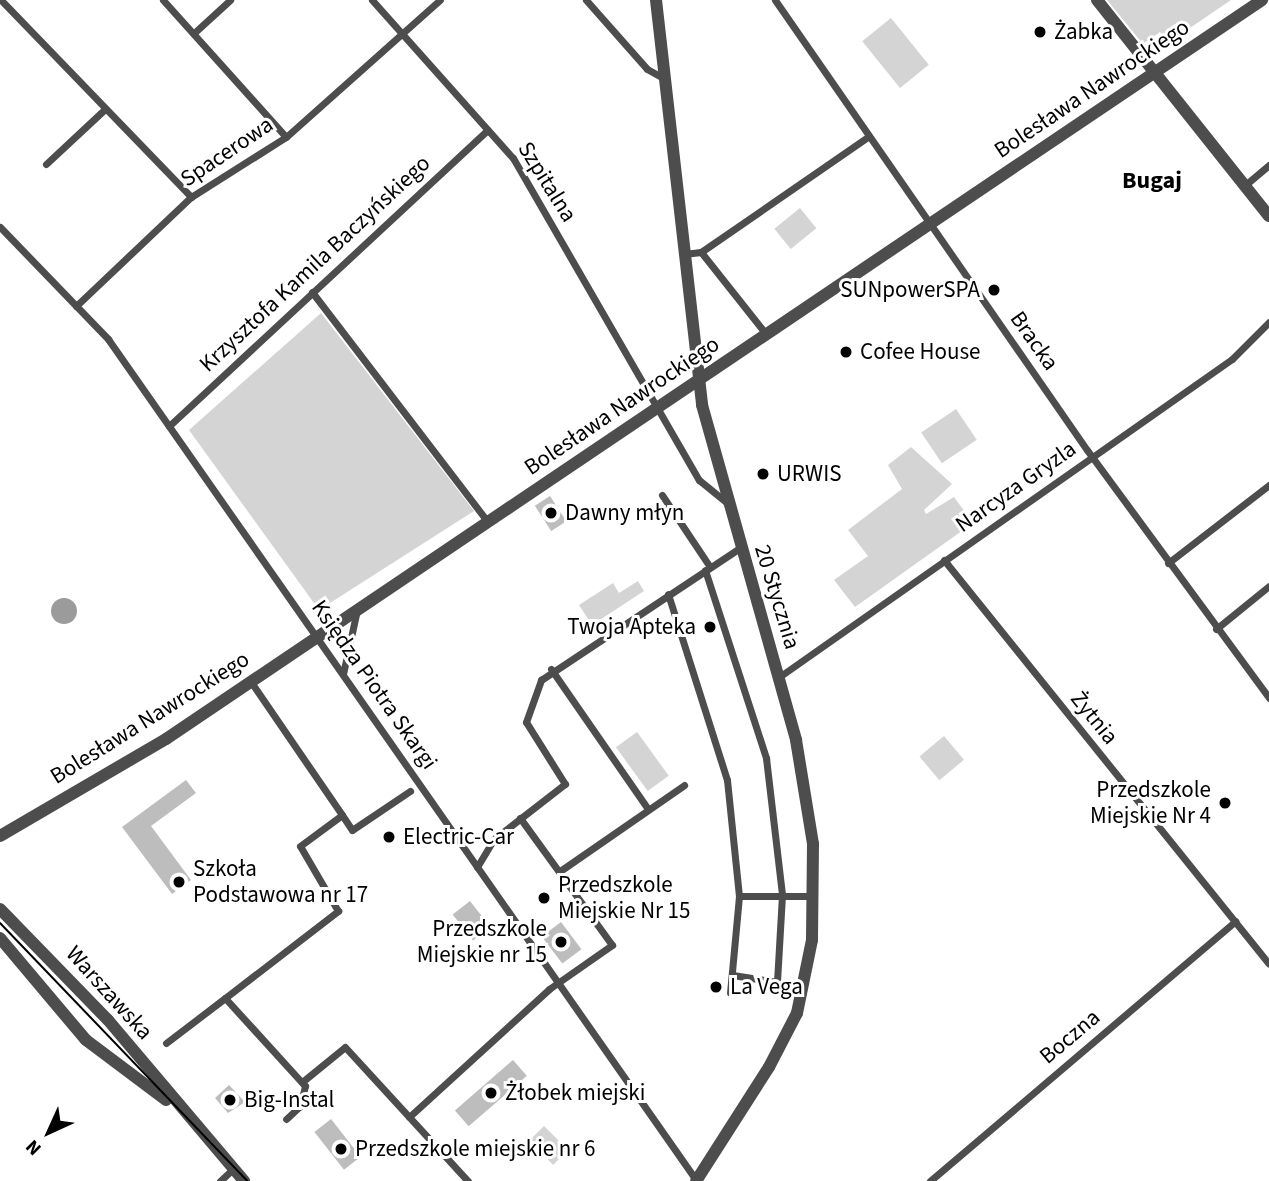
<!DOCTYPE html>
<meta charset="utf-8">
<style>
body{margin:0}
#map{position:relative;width:1269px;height:1181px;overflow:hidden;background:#fff;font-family:"Source Sans 3",sans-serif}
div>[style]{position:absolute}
.green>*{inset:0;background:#d4d4d4;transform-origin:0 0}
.water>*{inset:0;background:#9b9b9b}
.round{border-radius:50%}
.building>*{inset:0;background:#bdbdbd;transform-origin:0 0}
.minor>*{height:7px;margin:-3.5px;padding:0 3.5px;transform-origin:3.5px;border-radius:3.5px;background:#4d4d4d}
.tertiary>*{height:12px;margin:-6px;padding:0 6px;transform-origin:6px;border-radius:6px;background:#4d4d4d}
.tram>*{height:2px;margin:-1px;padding:0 1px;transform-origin:1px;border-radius:1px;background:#000}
.dots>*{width:19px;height:19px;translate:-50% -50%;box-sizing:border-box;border:4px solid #fff;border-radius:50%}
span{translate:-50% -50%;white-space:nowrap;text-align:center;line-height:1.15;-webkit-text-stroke:6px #fff;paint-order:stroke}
.poi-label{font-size:23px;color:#000}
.left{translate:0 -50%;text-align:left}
.right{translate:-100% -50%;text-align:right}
.street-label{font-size:23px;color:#000}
.neighbourhood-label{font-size:24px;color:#000;font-weight:700}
.north{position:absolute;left:14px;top:1097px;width:70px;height:70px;-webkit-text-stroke:5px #fff;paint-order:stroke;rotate:225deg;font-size:19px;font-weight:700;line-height:28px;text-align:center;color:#000}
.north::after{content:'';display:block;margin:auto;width:24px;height:32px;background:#000;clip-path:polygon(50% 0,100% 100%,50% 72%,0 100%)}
</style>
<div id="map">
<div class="green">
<div style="clip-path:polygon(1107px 0,1231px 0,1168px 43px,1160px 32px,1143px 44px)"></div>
<div style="left:891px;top:18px;width:60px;height:37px;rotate:51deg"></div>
<div style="left:800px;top:208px;width:26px;height:33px;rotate:51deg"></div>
<div style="clip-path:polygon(321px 313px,474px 511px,319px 610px,189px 430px)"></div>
<div style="left:956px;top:409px;width:37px;height:42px;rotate:56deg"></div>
<div style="clip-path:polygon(911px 447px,952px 484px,924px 510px,926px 514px,954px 497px,973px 523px,855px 607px,834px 580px,868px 556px,848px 530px,902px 489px,888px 465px)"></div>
<div style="clip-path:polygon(638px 581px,644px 591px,592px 625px,579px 605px,613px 583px,619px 593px)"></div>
<div style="left:637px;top:732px;width:54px;height:26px;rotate:54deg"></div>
<div style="left:944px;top:736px;width:31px;height:32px;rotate:50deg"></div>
<div style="left:544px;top:1126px;width:34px;height:21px;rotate:45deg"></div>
</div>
<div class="water">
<div class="round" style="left:51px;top:598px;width:26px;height:26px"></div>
</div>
<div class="building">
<div style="left:550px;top:496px;width:30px;height:18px;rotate:57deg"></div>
<div style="clip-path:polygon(186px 780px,196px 793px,151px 826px,191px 880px,172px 894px,122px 827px)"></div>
<div style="left:470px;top:901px;width:33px;height:22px;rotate:52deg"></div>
<div style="left:561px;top:922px;width:34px;height:24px;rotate:53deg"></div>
<div style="left:513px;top:1060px;width:21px;height:77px;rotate:49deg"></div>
<div style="clip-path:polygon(229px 1085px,245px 1102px,228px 1113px,215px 1098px)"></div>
<div style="left:331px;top:1119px;width:48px;height:21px;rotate:52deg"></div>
</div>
<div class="minor">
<div style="left:1px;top:0;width:274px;rotate:46deg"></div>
<div style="left:163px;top:0;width:184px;rotate:48.1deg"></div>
<div style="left:372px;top:0;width:212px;rotate:48.3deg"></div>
<div style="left:513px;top:158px;width:372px;rotate:60deg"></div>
<div style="left:699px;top:480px;width:36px;rotate:39deg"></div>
<div style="left:586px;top:0;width:92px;rotate:48.5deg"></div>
<div style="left:647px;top:69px;width:21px;rotate:29deg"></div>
<div style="left:775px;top:0;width:548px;rotate:55.27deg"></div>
<div style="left:1087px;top:450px;width:308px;rotate:53.7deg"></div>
<div style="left:194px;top:33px;width:49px;rotate:-42.5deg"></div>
<div style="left:46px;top:164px;width:79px;rotate:-43deg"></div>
<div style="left:1244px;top:186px;width:33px;rotate:-40deg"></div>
<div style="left:0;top:227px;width:156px;rotate:46deg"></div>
<div style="left:108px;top:339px;width:1026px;rotate:55.04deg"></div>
<div style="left:701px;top:252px;width:105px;rotate:51.6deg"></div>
<div style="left:684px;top:254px;width:17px;rotate:-7deg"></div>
<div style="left:701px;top:252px;width:204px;rotate:-34.6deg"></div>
<div style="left:312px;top:292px;width:290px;rotate:52.6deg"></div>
<div style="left:76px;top:306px;width:158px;rotate:-43.5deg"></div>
<div style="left:191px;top:197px;width:112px;rotate:-32.3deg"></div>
<div style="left:286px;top:137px;width:206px;rotate:-41.7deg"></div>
<div style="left:169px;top:426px;width:435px;rotate:-42.9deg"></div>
<div style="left:662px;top:495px;width:87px;rotate:56.3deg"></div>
<div style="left:944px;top:560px;width:518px;rotate:51.18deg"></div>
<div style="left:1168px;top:563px;width:128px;rotate:-37.7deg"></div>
<div style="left:705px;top:570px;width:198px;rotate:72deg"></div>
<div style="left:766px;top:758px;width:138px;rotate:83.3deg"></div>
<div style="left:782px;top:895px;width:87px;rotate:93.3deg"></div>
<div style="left:777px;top:982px;width:45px;rotate:-171deg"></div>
<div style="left:668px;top:594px;width:195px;rotate:72.4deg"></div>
<div style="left:727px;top:780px;width:117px;rotate:84.1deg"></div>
<div style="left:739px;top:896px;width:97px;rotate:95.3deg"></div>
<div style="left:1216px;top:629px;width:68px;rotate:-39.1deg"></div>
<div style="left:551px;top:669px;width:170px;rotate:55.3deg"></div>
<div style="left:343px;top:674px;width:66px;rotate:-77.7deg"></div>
<div style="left:779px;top:677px;width:553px;rotate:-35.07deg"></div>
<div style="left:1232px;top:359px;width:52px;rotate:-45deg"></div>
<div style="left:251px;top:682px;width:161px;rotate:55.6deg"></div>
<div style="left:477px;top:867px;width:33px;rotate:-59deg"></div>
<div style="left:494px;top:839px;width:90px;rotate:-37.8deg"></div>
<div style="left:565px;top:784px;width:73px;rotate:-122.2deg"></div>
<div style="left:526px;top:722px;width:45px;rotate:-70.3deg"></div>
<div style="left:541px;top:680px;width:239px;rotate:-33.6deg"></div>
<div style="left:560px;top:871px;width:151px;rotate:-34.7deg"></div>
<div style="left:739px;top:896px;width:75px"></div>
<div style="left:225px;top:998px;width:143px;rotate:-37.6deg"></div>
<div style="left:338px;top:911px;width:75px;rotate:-120.3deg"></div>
<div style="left:300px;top:846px;width:52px;rotate:-36.4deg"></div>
<div style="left:342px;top:815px;width:18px;rotate:56deg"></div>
<div style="left:352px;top:830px;width:70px;rotate:-33.9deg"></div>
<div style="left:166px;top:1043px;width:74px;rotate:-37.3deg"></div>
<div style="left:225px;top:998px;width:119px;rotate:47.7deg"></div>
<div style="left:305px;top:1086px;width:21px;rotate:104deg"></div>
<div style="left:300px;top:1106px;width:19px;rotate:137deg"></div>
<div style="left:302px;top:1082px;width:55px;rotate:-39.1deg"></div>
<div style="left:345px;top:1047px;width:182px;rotate:47.5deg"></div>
<div style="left:409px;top:1117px;width:190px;rotate:-42.4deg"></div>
<div style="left:549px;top:989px;width:77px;rotate:-34.9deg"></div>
<div style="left:612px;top:945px;width:157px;rotate:-125.9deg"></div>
<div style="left:220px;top:1181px;width:18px;rotate:-43deg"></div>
<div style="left:930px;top:1181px;width:401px;rotate:-40.4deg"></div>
</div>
<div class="tertiary">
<div style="left:656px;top:0;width:408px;rotate:83.5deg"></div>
<div style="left:702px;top:405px;width:348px;rotate:74.3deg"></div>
<div style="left:796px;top:740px;width:105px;rotate:80.7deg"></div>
<div style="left:813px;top:844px;width:96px;rotate:90.6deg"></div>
<div style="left:812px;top:940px;width:75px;rotate:101.6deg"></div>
<div style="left:797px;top:1013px;width:61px;rotate:117.4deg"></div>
<div style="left:769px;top:1067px;width:135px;rotate:122.6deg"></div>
<div style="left:1097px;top:0;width:276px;rotate:51.5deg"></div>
<div style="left:0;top:836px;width:192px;rotate:-30.3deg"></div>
<div style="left:166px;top:739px;width:1322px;rotate:-33.99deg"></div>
<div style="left:0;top:909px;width:155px;rotate:45.8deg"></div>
<div style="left:108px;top:1020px;width:211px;rotate:49.8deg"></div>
<div style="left:0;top:938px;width:133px;rotate:49.9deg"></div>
<div style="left:86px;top:1040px;width:100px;rotate:36.9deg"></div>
</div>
<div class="tram">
<div style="left:0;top:923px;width:357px;rotate:46.2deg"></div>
</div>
<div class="dots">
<div style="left:1040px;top:32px;background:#000"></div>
<div style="left:994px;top:290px;background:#000"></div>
<div style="left:846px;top:352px;background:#000"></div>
<div style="left:763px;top:474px;background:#000"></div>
<div style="left:551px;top:513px;background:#000"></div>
<div style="left:710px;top:627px;background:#000"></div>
<div style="left:1225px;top:803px;background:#000"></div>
<div style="left:389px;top:837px;background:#000"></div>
<div style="left:179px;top:882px;background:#000"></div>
<div style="left:544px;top:898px;background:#000"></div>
<div style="left:561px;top:942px;background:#000"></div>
<div style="left:716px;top:987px;background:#000"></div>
<div style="left:491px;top:1093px;background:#000"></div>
<div style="left:230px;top:1100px;background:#000"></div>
<div style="left:341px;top:1149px;background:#000"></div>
</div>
<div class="poi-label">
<span class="left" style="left:1054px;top:32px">Żabka</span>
<span class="right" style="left:980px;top:290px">SUNpowerSPA</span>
<span class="left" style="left:860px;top:352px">Cofee House</span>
<span class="left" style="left:777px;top:474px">URWIS</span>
<span class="left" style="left:565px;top:513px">Dawny młyn</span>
<span class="right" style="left:696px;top:627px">Twoja Apteka</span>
<span class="right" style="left:1211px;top:803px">Przedszkole<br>Miejskie Nr 4</span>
<span class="left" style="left:403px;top:837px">Electric-Car</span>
<span class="left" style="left:193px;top:882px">Szkoła<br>Podstawowa nr 17</span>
<span class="left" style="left:558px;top:898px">Przedszkole<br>Miejskie Nr 15</span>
<span class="right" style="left:547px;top:942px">Przedszkole<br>Miejskie nr 15</span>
<span class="left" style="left:730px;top:987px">La Vega</span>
<span class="left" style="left:505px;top:1093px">Żłobek miejski</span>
<span class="left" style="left:244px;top:1100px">Big-Instal</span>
<span class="left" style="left:355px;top:1149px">Przedszkole miejskie nr 6</span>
</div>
<div class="street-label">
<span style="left:1092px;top:89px;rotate:-34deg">Bolesława Nawrockiego</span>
<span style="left:227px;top:152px;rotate:-34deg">Spacerowa</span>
<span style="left:547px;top:182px;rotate:58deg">Szpitalna</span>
<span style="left:315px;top:264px;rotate:-43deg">Krzysztofa Kamila Baczyńskiego</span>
<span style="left:1034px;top:341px;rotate:55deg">Bracka</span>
<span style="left:622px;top:406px;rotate:-34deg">Bolesława Nawrockiego</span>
<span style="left:1016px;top:487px;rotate:-35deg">Narcyza Gryzla</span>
<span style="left:777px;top:597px;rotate:73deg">20 Stycznia</span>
<span style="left:374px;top:685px;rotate:55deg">Księdza Piotra Skargi</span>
<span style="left:150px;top:718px;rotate:-32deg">Bolesława Nawrockiego</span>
<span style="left:1094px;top:718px;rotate:51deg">Żytnia</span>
<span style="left:109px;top:993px;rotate:48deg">Warszawska</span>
<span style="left:1070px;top:1037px;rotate:-40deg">Boczna</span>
</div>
<div class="neighbourhood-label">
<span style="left:1152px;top:181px">Bugaj</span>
</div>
<div class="north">N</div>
</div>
